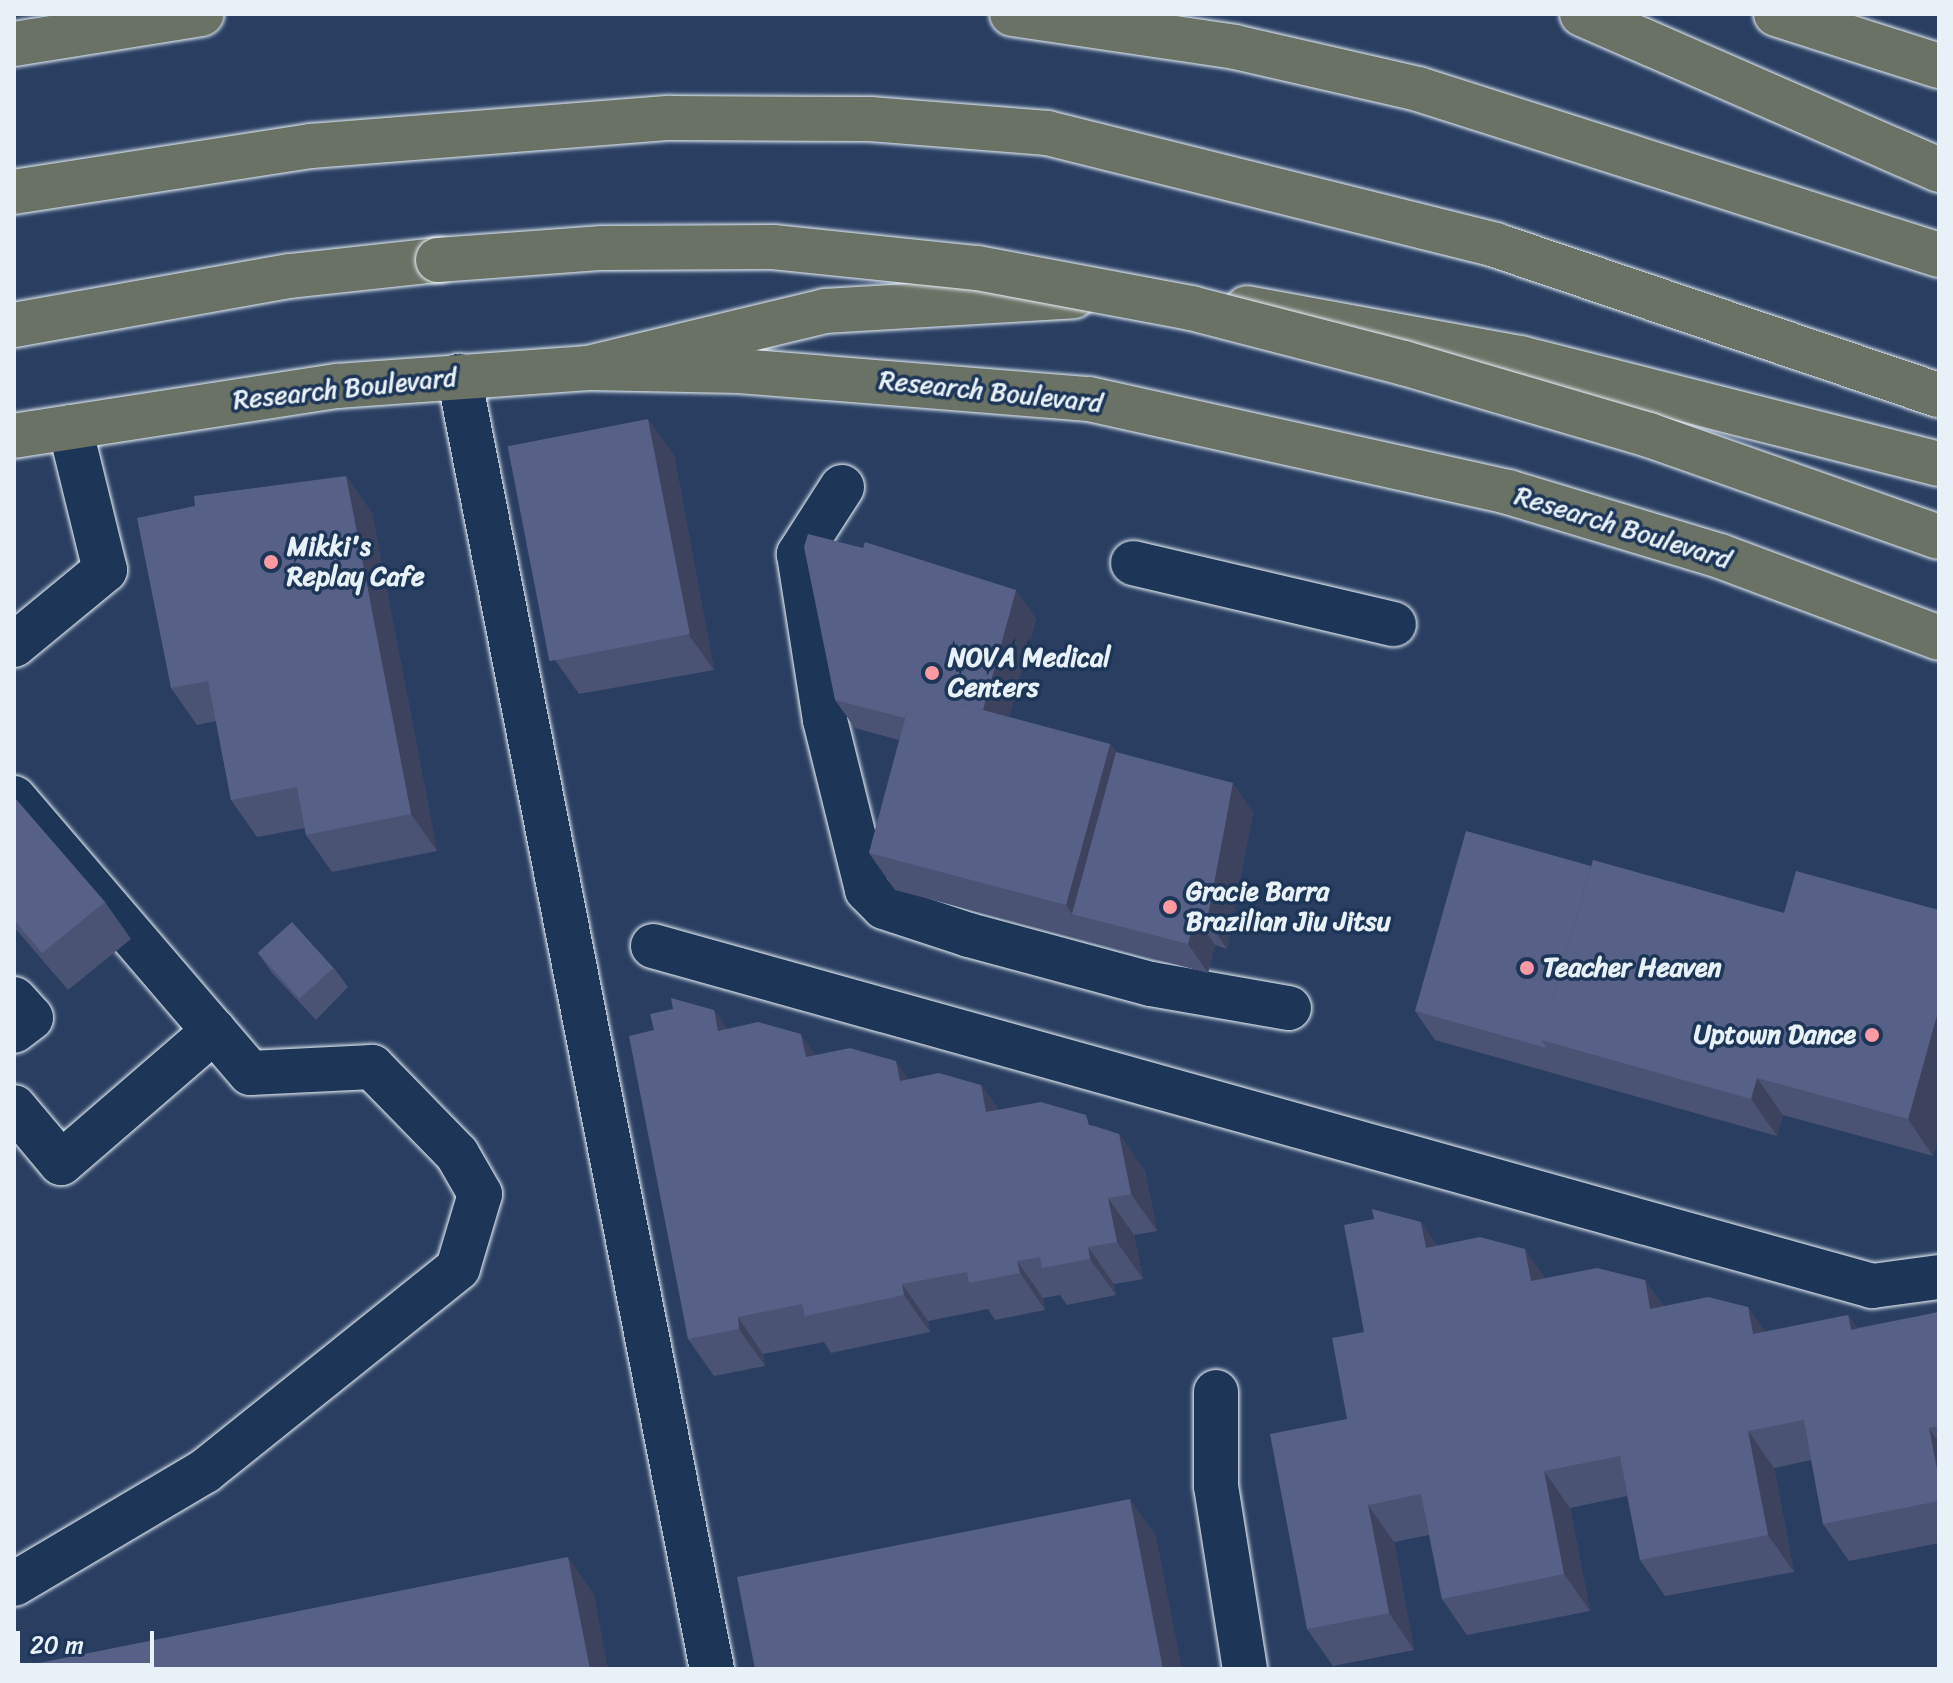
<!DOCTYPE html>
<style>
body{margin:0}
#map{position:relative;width:1953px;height:1683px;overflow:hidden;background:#293e61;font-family:Sriracha,sans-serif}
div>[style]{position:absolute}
.roads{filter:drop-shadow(0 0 2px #e8f1f8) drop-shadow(0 0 2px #e8f1f8)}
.minor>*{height:44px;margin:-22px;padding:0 22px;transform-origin:22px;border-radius:22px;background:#1d3557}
.major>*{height:44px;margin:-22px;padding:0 22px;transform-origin:22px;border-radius:22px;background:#6a7165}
.highway>*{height:44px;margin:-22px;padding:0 22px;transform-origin:22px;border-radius:22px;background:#6a7165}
.bridges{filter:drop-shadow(0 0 2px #e8f1f8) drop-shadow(0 0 2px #e8f1f8)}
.highway-bridge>*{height:44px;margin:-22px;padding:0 22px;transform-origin:22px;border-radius:22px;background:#6a7165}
.wall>*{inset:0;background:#4b5374}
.shaded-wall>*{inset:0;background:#3d435e}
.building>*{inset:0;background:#576087;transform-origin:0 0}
.dots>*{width:22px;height:22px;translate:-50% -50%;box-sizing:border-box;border:4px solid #1d3557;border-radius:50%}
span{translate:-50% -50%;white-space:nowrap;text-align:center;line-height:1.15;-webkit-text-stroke:7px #1d3557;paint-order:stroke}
.street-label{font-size:26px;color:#e8f1f8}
.poi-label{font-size:26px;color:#e8f1f8;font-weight:700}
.left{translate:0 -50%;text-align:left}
.right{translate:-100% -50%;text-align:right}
.frame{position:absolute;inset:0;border:16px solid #e8f1f8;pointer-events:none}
.scale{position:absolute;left:16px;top:1631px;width:138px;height:36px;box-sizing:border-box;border:4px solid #e8f1f8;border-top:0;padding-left:10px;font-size:24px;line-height:28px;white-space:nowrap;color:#e8f1f8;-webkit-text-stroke:6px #1d3557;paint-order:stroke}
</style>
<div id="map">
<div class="roads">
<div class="minor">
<div style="left:459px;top:376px;width:1318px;rotate:78.93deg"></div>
<div style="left:842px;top:487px;width:80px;rotate:122.7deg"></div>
<div style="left:799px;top:554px;width:168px;rotate:81.1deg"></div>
<div style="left:825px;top:720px;width:175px;rotate:76.1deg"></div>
<div style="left:867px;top:890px;width:24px;rotate:45deg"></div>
<div style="left:884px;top:907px;width:89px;rotate:18.2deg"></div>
<div style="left:969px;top:935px;width:188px;rotate:15.1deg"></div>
<div style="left:1151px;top:984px;width:140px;rotate:9.9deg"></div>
<div style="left:1133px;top:563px;width:268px;rotate:13.2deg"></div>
<div style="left:14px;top:645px;width:118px;rotate:-39.5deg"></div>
<div style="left:105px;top:570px;width:147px;rotate:-103.8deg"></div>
<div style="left:14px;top:798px;width:307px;rotate:49.4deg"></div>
<div style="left:214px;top:1031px;width:202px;rotate:139.2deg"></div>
<div style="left:61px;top:1163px;width:73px;rotate:-130deg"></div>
<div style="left:653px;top:946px;width:1266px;rotate:15.58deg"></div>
<div style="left:1872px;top:1286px;width:68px;rotate:-7.7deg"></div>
<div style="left:14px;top:999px;width:25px;rotate:48deg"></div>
<div style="left:31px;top:1018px;width:21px;rotate:143deg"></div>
<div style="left:1216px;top:1392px;width:94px;rotate:90deg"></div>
<div style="left:1216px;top:1486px;width:185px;rotate:81deg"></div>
<div style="left:14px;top:1584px;width:222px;rotate:-30.6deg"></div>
<div style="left:205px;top:1471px;width:324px;rotate:-38.7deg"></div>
<div style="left:458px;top:1268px;width:77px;rotate:-73.4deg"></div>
<div style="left:480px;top:1194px;width:46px;rotate:-119.9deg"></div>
<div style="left:457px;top:1154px;width:122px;rotate:-134.3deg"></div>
<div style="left:372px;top:1067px;width:122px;rotate:177.2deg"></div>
<div style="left:250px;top:1073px;width:55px;rotate:-130.6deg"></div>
</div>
<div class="major">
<div style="left:14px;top:436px;width:327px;rotate:-8.8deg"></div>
<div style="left:337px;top:386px;width:252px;rotate:-4.1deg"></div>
<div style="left:588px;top:368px;width:151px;rotate:1.1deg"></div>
<div style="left:739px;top:371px;width:351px;rotate:4.6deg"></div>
<div style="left:1089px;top:399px;width:429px;rotate:12.5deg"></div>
<div style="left:1508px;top:492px;width:221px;rotate:16.8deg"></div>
<div style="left:1720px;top:556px;width:234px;rotate:20.5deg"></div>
</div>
<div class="highway">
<div style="left:1012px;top:14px;width:225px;rotate:8.4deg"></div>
<div style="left:1235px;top:47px;width:188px;rotate:12.9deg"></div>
<div style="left:1418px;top:89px;width:547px;rotate:17.67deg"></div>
<div style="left:1582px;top:14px;width:390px;rotate:23.6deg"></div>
<div style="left:1776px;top:14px;width:171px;rotate:17.7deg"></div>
<div style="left:14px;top:44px;width:190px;rotate:-9.1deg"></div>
<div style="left:14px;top:192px;width:301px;rotate:-8.8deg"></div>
<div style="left:311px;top:146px;width:360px;rotate:-4.5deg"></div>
<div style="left:670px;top:118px;width:200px;rotate:0.3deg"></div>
<div style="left:870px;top:119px;width:178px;rotate:4.5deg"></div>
<div style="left:1047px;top:133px;width:462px;rotate:14deg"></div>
<div style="left:1495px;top:245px;width:469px;rotate:18.7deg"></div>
<div style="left:1247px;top:308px;width:278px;rotate:10.4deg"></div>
<div style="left:1520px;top:358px;width:432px;rotate:14.2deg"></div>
<div style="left:14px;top:325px;width:280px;rotate:-10.1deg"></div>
<div style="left:290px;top:276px;width:149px;rotate:-6.2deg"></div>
<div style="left:588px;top:368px;width:244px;rotate:-13.5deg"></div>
<div style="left:825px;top:311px;width:249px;rotate:-3.4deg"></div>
</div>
</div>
<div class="bridges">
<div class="highway-bridge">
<div style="left:438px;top:260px;width:165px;rotate:-4.2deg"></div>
<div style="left:603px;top:248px;width:170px;rotate:-0.3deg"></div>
<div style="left:773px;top:247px;width:205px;rotate:5.9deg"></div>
<div style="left:977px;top:268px;width:218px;rotate:10.6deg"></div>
<div style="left:1191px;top:308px;width:220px;rotate:14.5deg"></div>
<div style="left:1404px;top:363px;width:255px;rotate:16.4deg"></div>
<div style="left:1649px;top:435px;width:307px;rotate:19.4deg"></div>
</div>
</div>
<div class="wall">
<div style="clip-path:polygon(674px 455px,714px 670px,579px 694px,553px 657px)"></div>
<div style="clip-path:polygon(346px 476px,372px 513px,437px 851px,332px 872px,306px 835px,305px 828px,257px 837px,231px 800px,216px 721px,197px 725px,171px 688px)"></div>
<div style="clip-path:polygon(1016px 590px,1036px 619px,1009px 717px,1110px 744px,1116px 752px,1253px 812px,1227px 949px,1215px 945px,1208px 973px,895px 890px,869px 853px,899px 740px,855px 728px,835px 700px)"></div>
<div style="clip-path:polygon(14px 797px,105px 902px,131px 939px,68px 990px,14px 927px)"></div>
<div style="clip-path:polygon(1591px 866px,1784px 913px,1939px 910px,1939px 1136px,1933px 1156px,1783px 1115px,1777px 1136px,1435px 1040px,1415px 1011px)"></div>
<div style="clip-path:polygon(258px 953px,334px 968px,348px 987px,316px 1020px,272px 973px)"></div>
<div style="clip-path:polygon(714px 1010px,727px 1029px,816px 1055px,909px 1079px,981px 1085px,999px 1110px,1095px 1126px,1119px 1134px,1145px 1171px,1157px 1231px,1134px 1235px,1143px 1279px,1114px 1284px,1116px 1295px,1067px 1305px,1060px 1295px,1043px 1298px,1045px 1310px,995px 1320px,988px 1309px,928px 1321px,930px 1332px,831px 1353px,824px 1342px,763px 1354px,765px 1366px,714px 1376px,688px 1339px,654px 1030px)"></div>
<div style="clip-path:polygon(1374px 1219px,1438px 1245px,1546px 1278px,1645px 1280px,1663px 1306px,1748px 1307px,1765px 1332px,1848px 1315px,1857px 1328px,1939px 1312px,1939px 1543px,1849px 1561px,1823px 1524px,1811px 1460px,1774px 1468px,1794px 1572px,1665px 1596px,1640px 1560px,1627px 1496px,1570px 1508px,1590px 1611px,1467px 1635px,1442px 1599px,1429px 1535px,1394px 1542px,1414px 1650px,1333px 1666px,1307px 1629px,1364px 1332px)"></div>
</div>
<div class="shaded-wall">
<div style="clip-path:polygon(648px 419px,674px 455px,714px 670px,688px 634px)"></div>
<div style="clip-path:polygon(346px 476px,372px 513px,437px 851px,411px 814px)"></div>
<div style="clip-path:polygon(1016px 590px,1036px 619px,1001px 746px,981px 717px)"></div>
<div style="clip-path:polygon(1110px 744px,1136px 781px,1072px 914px,1066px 905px)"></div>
<div style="clip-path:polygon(1233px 783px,1253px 812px,1227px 949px,1207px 920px)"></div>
<div style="clip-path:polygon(1195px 916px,1215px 945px,1208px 973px,1188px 944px)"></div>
<div style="clip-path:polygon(1939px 1008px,1939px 1136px,1933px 1156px,1908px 1119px)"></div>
<div style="clip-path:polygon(714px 1010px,740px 1047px,718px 1031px)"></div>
<div style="clip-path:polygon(801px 1034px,827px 1071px,806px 1057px)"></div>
<div style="clip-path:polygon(896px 1061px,921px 1097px,900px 1081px)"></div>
<div style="clip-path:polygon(1757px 1078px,1783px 1115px,1777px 1136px,1751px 1099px)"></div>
<div style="clip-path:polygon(981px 1085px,1007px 1122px,986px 1112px)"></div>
<div style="clip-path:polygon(1119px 1134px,1145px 1171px,1157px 1231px,1131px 1194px)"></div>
<div style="clip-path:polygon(1108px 1198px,1134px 1235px,1143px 1279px,1117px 1242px)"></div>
<div style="clip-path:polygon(1421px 1222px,1447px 1259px,1426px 1248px)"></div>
<div style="clip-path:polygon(1088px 1247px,1114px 1284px,1116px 1295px,1090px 1259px)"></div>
<div style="clip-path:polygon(1525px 1249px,1551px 1286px,1531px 1281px)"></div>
<div style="clip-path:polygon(1017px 1261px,1043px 1298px,1045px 1310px,1020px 1273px)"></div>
<div style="clip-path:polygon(1645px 1280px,1670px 1317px,1650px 1309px)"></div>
<div style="clip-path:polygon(902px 1284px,928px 1321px,930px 1332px,904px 1295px)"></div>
<div style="clip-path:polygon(1748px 1307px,1774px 1344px,1753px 1334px)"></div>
<div style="clip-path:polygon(1848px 1315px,1873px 1352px,1851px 1330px)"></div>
<div style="clip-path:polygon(738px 1317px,763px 1354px,765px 1366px,739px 1329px)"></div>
<div style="clip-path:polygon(1929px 1428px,1939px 1442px,1939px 1480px)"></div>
<div style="clip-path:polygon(1748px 1431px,1774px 1468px,1794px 1572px,1768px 1535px)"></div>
<div style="clip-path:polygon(1544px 1471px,1570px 1508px,1590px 1611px,1564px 1574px)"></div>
<div style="clip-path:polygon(1130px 1499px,1156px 1536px,1182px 1669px,1163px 1669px)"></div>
<div style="clip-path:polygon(1368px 1505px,1394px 1542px,1414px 1650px,1389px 1613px)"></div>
<div style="clip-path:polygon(568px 1557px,594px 1594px,608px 1669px,590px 1669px)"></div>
</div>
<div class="building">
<div style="left:648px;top:419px;width:219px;height:143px;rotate:79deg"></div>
<div style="clip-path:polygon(346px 476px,411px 814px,306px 835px,297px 787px,231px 800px,208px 681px,171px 688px,137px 518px,195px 506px,194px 496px)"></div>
<div style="clip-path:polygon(808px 534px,863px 548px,865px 542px,1016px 590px,983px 710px,949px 701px,943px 721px,907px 712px,905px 718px,835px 700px,804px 547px)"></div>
<div style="clip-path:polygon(949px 701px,1110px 744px,1066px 905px,869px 853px,907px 712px,943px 721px)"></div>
<div style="clip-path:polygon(1116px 752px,1233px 783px,1207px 920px,1195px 916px,1188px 944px,1072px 914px)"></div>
<div style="clip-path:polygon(14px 797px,105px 902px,42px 953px,14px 920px)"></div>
<div style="clip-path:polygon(1466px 831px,1591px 866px,1541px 1040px,1547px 1048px,1415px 1011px)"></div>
<div style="clip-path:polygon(1593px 860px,1784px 913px,1796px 871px,1939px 910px,1939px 1008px,1908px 1119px,1757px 1078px,1751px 1099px,1541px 1040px)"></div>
<div style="left:292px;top:922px;width:62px;height:46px;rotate:48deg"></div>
<div style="clip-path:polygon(671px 998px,714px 1010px,718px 1031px,758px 1022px,801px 1034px,806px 1057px,850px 1048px,896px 1061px,900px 1081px,939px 1073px,981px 1085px,986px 1112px,1041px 1102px,1086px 1115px,1089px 1125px,1119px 1134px,1131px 1194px,1108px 1198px,1117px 1242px,1088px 1247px,1090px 1259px,1042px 1268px,1040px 1257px,1017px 1261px,1020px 1273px,969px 1283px,967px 1272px,902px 1284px,904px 1295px,805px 1316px,802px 1304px,738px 1317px,739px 1329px,688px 1339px,629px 1036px,654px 1030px,650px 1014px,673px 1009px)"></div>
<div style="clip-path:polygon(1372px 1209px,1421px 1222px,1426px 1248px,1480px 1237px,1525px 1249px,1531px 1281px,1597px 1268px,1645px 1280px,1650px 1309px,1708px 1297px,1748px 1307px,1753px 1334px,1848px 1315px,1851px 1330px,1939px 1312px,1939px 1426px,1929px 1428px,1939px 1480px,1939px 1501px,1823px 1524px,1804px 1420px,1748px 1431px,1768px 1535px,1640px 1560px,1620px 1456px,1544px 1471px,1564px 1574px,1442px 1599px,1421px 1494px,1368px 1505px,1389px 1613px,1307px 1629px,1270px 1434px,1347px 1419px,1332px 1338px,1364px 1332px,1344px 1225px,1374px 1219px)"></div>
<div style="clip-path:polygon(1130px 1499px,1163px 1669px,755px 1669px,737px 1577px)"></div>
<div style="clip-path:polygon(568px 1557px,590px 1669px,14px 1669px,14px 1668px)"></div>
</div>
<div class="dots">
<div style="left:271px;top:562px;background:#ff9aa2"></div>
<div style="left:932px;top:673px;background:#ff9aa2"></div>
<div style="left:1170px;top:907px;background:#ff9aa2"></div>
<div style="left:1527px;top:968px;background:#ff9aa2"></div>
<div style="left:1872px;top:1035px;background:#ff9aa2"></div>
</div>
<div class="street-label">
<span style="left:345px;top:389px;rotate:-6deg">Research Boulevard</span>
<span style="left:991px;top:392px;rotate:6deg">Research Boulevard</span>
<span style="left:1623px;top:528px;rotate:17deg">Research Boulevard</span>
</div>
<div class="poi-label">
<span class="left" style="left:287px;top:562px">Mikki's<br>Replay Cafe</span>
<span class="left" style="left:948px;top:673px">NOVA Medical<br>Centers</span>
<span class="left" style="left:1186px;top:907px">Gracie Barra<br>Brazilian Jiu Jitsu</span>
<span class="left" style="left:1543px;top:968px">Teacher Heaven</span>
<span class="right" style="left:1856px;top:1035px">Uptown Dance</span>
</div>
<div class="frame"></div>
<div class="scale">20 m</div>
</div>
